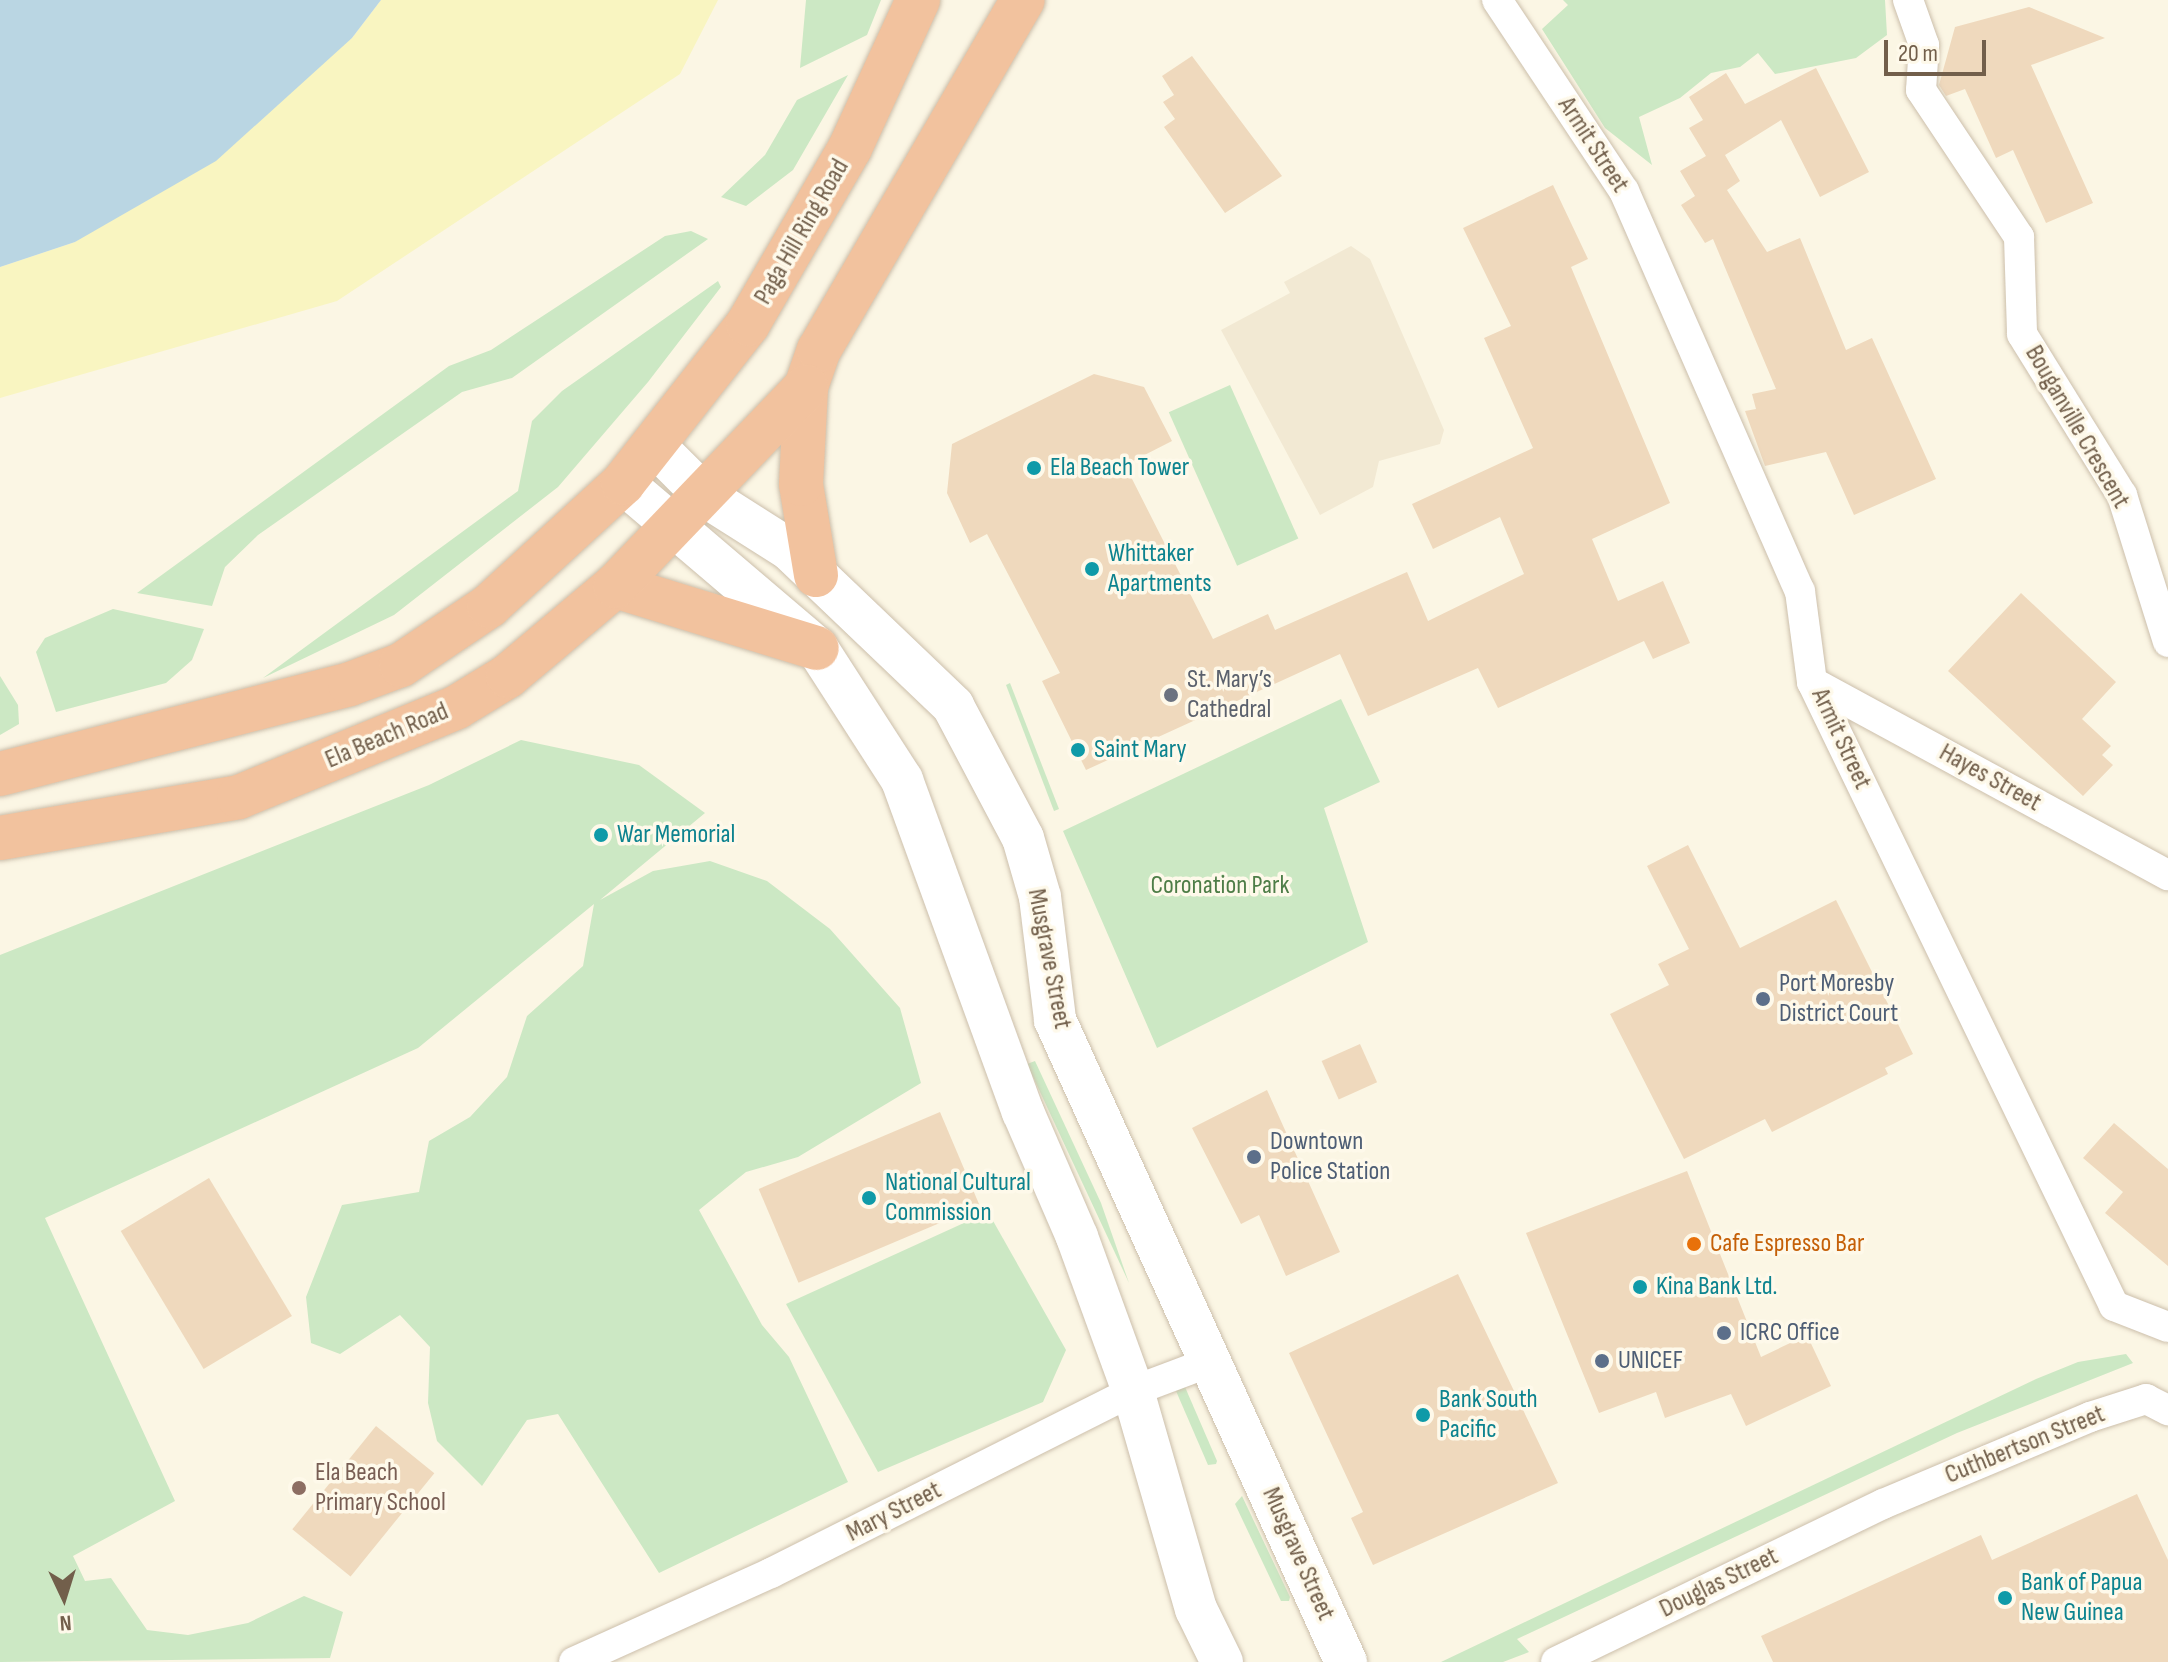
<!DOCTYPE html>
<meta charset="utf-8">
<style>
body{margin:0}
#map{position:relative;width:2168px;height:1662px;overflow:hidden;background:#fbf6e4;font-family:"Sofia Sans Condensed",sans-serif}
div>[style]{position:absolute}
.residential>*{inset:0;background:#f2e9d3}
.green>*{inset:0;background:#cce8c4;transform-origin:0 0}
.sand>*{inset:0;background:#f9f5c1}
.water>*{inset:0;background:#bad6e3}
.building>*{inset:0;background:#efd9bd;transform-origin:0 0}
.roads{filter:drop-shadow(0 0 2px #ccbfab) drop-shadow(0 0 2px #ccbfab)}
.street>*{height:30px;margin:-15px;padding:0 15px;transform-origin:15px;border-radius:15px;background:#fff}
.secondary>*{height:42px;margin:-21px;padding:0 21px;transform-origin:21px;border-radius:21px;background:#fff}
.highway>*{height:44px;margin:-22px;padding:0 22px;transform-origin:22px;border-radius:22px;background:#f2c29e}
.dots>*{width:22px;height:22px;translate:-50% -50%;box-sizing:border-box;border:4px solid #fef9ea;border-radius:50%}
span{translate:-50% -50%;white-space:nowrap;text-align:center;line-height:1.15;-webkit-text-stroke:7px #fef9ea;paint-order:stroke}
.street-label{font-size:26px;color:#725f4b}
.culture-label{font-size:26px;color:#0d838f}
.left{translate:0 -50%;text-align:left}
.worship-label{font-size:26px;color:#5b616d}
.park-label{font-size:26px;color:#4e7d47}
.service-label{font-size:26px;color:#4e5e75}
.food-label{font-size:26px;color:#c56008}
.education-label{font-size:26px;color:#785e54}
.north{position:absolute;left:24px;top:1558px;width:80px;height:80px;-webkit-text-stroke:6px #fef9ea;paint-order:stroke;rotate:176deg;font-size:22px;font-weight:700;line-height:32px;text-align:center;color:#725f4b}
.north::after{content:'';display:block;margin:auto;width:28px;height:36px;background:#725f4b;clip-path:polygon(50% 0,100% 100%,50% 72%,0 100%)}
.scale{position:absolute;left:1884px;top:40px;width:102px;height:36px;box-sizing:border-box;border:4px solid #725f4b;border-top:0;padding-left:10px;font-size:24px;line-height:28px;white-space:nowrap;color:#725f4b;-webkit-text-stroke:6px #fef9ea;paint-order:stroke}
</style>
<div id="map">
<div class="residential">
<div style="clip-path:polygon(1351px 246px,1370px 259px,1444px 430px,1440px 444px,1379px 461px,1373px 487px,1320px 515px,1221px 330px,1290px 293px,1284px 282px)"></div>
</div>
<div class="green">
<div style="clip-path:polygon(806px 0,881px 0,867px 35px,800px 68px)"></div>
<div style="clip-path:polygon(1563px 0,1885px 0,1887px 35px,1856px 58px,1775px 74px,1758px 53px,1740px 67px,1711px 73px,1680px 98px,1639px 117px,1652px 165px,1605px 128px,1542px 29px,1568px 5px)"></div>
<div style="clip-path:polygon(848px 75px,793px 170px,746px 206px,721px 197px,765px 155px,797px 100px)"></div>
<div style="clip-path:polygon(691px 231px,708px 239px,512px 378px,462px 392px,258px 535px,225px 567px,212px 606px,137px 593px,449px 366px,491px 350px,665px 236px)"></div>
<div style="clip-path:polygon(718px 281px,721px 287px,648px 382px,558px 487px,394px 615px,263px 678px,518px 491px,532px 421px,562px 391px)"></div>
<div style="left:1230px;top:385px;width:168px;height:67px;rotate:66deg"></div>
<div style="clip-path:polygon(113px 609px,204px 629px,192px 660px,166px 683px,56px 712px,36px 652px,45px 638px)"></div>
<div style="clip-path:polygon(0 676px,18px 705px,19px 724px,0 735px)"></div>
<div style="clip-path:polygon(1010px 683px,1059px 809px,1054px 811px,1006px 685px)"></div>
<div style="clip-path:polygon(1341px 699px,1380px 782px,1324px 808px,1368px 942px,1157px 1048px,1063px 831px)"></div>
<div style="clip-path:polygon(521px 740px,639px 765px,705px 813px,600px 900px,653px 871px,710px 861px,767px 881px,830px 929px,900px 1008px,921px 1083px,798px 1157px,746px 1172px,699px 1210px,762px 1325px,789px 1357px,848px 1482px,659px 1573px,558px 1414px,527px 1420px,482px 1486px,437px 1441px,428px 1403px,430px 1347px,400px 1315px,340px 1354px,311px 1343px,306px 1297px,342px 1205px,419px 1192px,429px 1141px,470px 1117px,507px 1077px,527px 1016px,583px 966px,594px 904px,418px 1048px,45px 1218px,175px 1501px,73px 1556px,85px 1581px,111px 1578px,147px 1630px,188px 1635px,248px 1623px,304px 1596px,343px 1612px,330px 1658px,0 1662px,0 955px,429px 785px)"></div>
<div style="clip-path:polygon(1035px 1061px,1101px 1203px,1129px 1283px,1027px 1064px)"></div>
<div style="clip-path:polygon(988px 1212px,1066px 1350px,1043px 1402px,878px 1472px,786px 1304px)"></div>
<div style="clip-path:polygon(2126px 1354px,2133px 1363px,1957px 1433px,1517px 1639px,1529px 1652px,1503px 1662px,1441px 1662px,2036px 1379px,2078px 1362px)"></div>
<div style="clip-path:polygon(1185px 1387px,1217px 1461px,1216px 1464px,1208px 1465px,1176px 1391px)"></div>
<div style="clip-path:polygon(1242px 1496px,1290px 1597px,1289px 1601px,1281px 1601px,1235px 1504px)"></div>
</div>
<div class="sand">
<div style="clip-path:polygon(381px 0,718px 0,680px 74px,337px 301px,0 398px,0 267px,75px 242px,352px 38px)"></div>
</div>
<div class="water">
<div style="clip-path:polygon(0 0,381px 0,352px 38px,216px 161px,75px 242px,0 267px)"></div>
</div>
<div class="building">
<div style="clip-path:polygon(2029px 7px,2105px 38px,2031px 65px,2093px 203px,2046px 223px,2013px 150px,1996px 158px,1965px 89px,1946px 96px,1939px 85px,1955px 27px)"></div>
<div style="clip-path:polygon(1192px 56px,1282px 176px,1225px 213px,1164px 127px,1175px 119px,1163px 102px,1174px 95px,1162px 76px)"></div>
<div style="clip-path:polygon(1816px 68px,1869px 172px,1820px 197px,1781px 120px,1725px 155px,1740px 181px,1727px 190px,1767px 252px,1800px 238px,1846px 350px,1872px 338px,1936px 479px,1854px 515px,1826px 452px,1765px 466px,1745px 411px,1756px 409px,1752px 394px,1776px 389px,1713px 239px,1705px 243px,1681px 205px,1695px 196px,1680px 171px,1706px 156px,1689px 128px,1703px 120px,1689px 97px,1726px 73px,1745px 104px)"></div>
<div style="clip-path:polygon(1553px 185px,1588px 259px,1571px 267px,1670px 503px,1592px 539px,1618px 601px,1663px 581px,1690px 643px,1653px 659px,1644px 641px,1498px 708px,1478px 668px,1368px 716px,1340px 654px,1086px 770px,1042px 681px,1060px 673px,987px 534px,970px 543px,947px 493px,952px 444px,1094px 374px,1144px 387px,1172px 441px,1125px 465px,1213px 639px,1268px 614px,1275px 630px,1407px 572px,1428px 621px,1524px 574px,1500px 517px,1433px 549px,1412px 504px,1533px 448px,1484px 338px,1511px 326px,1463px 228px)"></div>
<div style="clip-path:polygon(2021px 593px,2116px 682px,2082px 719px,2111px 746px,2102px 755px,2113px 765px,2083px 796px,1948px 671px)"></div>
<div style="clip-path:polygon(1688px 845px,1740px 948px,1836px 900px,1913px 1054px,1885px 1068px,1888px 1074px,1772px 1132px,1765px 1119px,1684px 1159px,1610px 1014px,1669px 985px,1658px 964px,1689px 949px,1647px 866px)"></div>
<div style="left:1360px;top:1044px;width:42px;height:42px;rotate:66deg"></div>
<div style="clip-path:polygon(1267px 1090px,1340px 1252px,1286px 1276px,1259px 1215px,1241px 1224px,1192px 1128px)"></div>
<div style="left:940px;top:1112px;width:102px;height:197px;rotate:67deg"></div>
<div style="clip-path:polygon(2114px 1123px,2168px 1169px,2168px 1266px,2105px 1213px,2123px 1192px,2083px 1158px)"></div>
<div style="clip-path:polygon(1687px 1171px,1761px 1357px,1807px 1335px,1831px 1386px,1746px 1426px,1731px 1394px,1665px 1418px,1656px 1392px,1599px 1413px,1526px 1233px)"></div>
<div style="left:209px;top:1178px;width:161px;height:103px;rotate:59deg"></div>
<div style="clip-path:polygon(1458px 1274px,1558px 1483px,1373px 1565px,1351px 1518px,1363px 1512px,1289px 1353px)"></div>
<div style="left:376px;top:1426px;width:75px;height:133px;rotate:39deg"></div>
<div style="clip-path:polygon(2137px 1494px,2168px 1560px,2168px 1662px,1773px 1662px,1761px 1636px,1981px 1535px,1992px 1560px)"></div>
</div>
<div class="roads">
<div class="street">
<div style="left:1497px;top:0;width:229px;rotate:56.4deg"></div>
<div style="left:1624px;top:191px;width:437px;rotate:66.3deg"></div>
<div style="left:1800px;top:591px;width:92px;rotate:82.5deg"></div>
<div style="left:1812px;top:682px;width:693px;rotate:64.17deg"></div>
<div style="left:2114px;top:1306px;width:58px;rotate:21.3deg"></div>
<div style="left:1908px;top:0;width:48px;rotate:70.4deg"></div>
<div style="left:1924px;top:45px;width:45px;rotate:93.8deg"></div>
<div style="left:1921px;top:90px;width:177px;rotate:56.3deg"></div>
<div style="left:2019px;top:237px;width:97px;rotate:88.2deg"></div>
<div style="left:2022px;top:334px;width:190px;rotate:58.2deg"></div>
<div style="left:2122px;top:495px;width:154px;rotate:72.6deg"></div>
<div style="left:1812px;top:682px;width:405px;rotate:28.5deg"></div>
<div style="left:574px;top:1662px;width:216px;rotate:-24.3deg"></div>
<div style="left:771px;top:1573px;width:405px;rotate:-26.7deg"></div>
<div style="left:1133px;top:1391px;width:85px;rotate:-20.6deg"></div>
<div style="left:1556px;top:1662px;width:363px;rotate:-25.8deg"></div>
<div style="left:1883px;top:1504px;width:225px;rotate:-22.8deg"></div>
<div style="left:2090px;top:1417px;width:59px;rotate:-17.8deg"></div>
<div style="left:2146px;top:1399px;width:25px;rotate:27deg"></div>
</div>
<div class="secondary">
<div style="left:655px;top:446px;width:71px;rotate:45deg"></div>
<div style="left:705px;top:496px;width:101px;rotate:32.4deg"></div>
<div style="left:790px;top:550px;width:226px;rotate:43.7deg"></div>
<div style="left:953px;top:706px;width:149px;rotate:62.1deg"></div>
<div style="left:1023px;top:838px;width:61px;rotate:73.9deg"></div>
<div style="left:1040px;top:897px;width:124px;rotate:83deg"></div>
<div style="left:1055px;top:1020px;width:705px;rotate:65.62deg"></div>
<div style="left:623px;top:483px;width:255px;rotate:40.4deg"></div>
<div style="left:817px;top:648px;width:157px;rotate:57.2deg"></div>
<div style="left:902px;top:780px;width:353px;rotate:70deg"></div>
<div style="left:1023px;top:1112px;width:136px;rotate:66.6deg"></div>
<div style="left:1077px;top:1237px;width:164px;rotate:70deg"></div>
<div style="left:1133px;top:1391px;width:227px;rotate:73.9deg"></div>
<div style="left:1196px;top:1609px;width:59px;rotate:63.9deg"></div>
</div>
<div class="highway">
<div style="left:816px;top:575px;width:92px;rotate:-99.4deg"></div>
<div style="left:801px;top:484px;width:97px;rotate:-87deg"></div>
<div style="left:806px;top:387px;width:39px;rotate:-71deg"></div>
<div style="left:819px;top:350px;width:405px;rotate:-59.8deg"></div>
<div style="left:615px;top:586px;width:211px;rotate:17.1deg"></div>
<div style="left:0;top:774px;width:361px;rotate:-14.4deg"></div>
<div style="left:350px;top:684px;width:54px;rotate:-20.4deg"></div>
<div style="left:401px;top:665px;width:106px;rotate:-33.8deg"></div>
<div style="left:489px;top:606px;width:182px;rotate:-42.5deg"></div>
<div style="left:623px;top:483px;width:202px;rotate:-51.8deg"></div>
<div style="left:748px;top:324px;width:203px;rotate:-59.9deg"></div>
<div style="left:850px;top:148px;width:163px;rotate:-65.3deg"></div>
<div style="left:0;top:838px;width:242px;rotate:-9.7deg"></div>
<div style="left:239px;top:797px;width:236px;rotate:-22.4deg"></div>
<div style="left:457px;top:707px;width:60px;rotate:-31.3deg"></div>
<div style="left:508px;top:676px;width:140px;rotate:-40.1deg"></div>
<div style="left:615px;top:586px;width:276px;rotate:-46.2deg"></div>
</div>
</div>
<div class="dots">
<div style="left:1034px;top:468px;background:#0f9aa8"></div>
<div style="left:1092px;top:569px;background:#0f9aa8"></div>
<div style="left:1171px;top:695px;background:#6b7280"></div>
<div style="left:1078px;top:750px;background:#0f9aa8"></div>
<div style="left:601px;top:835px;background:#0f9aa8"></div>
<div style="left:1763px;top:999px;background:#5c6f8a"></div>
<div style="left:1254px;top:1157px;background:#5c6f8a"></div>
<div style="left:869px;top:1198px;background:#0f9aa8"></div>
<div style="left:1694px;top:1244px;background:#e8710a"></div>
<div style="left:1640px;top:1287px;background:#0f9aa8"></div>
<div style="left:1724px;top:1333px;background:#5c6f8a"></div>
<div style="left:1602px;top:1361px;background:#5c6f8a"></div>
<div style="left:1423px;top:1415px;background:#0f9aa8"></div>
<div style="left:299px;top:1488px;background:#8d6e63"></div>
<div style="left:2005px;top:1598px;background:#0f9aa8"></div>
</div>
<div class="street-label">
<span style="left:1593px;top:145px;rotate:57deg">Armit Street</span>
<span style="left:802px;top:232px;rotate:-60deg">Paga Hill Ring Road</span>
<span style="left:2077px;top:427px;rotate:60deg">Bouganville Crescent</span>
<span style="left:387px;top:736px;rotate:-23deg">Ela Beach Road</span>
<span style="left:1841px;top:739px;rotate:65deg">Armit Street</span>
<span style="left:1990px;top:778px;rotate:29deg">Hayes Street</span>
<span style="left:1049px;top:959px;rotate:79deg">Musgrave Street</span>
<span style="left:2025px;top:1445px;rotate:-22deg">Cuthbertson Street</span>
<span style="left:894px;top:1512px;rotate:-27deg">Mary Street</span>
<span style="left:1298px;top:1554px;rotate:66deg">Musgrave Street</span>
<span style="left:1719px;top:1583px;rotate:-26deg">Douglas Street</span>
</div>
<div class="culture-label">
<span class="left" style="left:1050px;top:468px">Ela Beach Tower</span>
<span class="left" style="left:1108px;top:569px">Whittaker<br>Apartments</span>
<span class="left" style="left:1094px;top:750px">Saint Mary</span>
<span class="left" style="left:617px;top:835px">War Memorial</span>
<span class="left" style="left:885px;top:1198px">National Cultural<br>Commission</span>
<span class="left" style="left:1656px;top:1287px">Kina Bank Ltd.</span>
<span class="left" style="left:1439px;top:1415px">Bank South<br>Pacific</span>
<span class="left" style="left:2021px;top:1598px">Bank of Papua<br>New Guinea</span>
</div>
<div class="worship-label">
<span class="left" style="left:1187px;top:695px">St. Mary’s<br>Cathedral</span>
</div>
<div class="park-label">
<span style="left:1220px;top:886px">Coronation Park</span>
</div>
<div class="service-label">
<span class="left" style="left:1779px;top:999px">Port Moresby<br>District Court</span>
<span class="left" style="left:1270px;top:1157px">Downtown<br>Police Station</span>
<span class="left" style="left:1740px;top:1333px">ICRC Office</span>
<span class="left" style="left:1618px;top:1361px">UNICEF</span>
</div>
<div class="food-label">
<span class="left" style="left:1710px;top:1244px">Cafe Espresso Bar</span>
</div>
<div class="education-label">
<span class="left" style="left:315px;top:1488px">Ela Beach<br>Primary School</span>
</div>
<div class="north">N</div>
<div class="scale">20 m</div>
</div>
